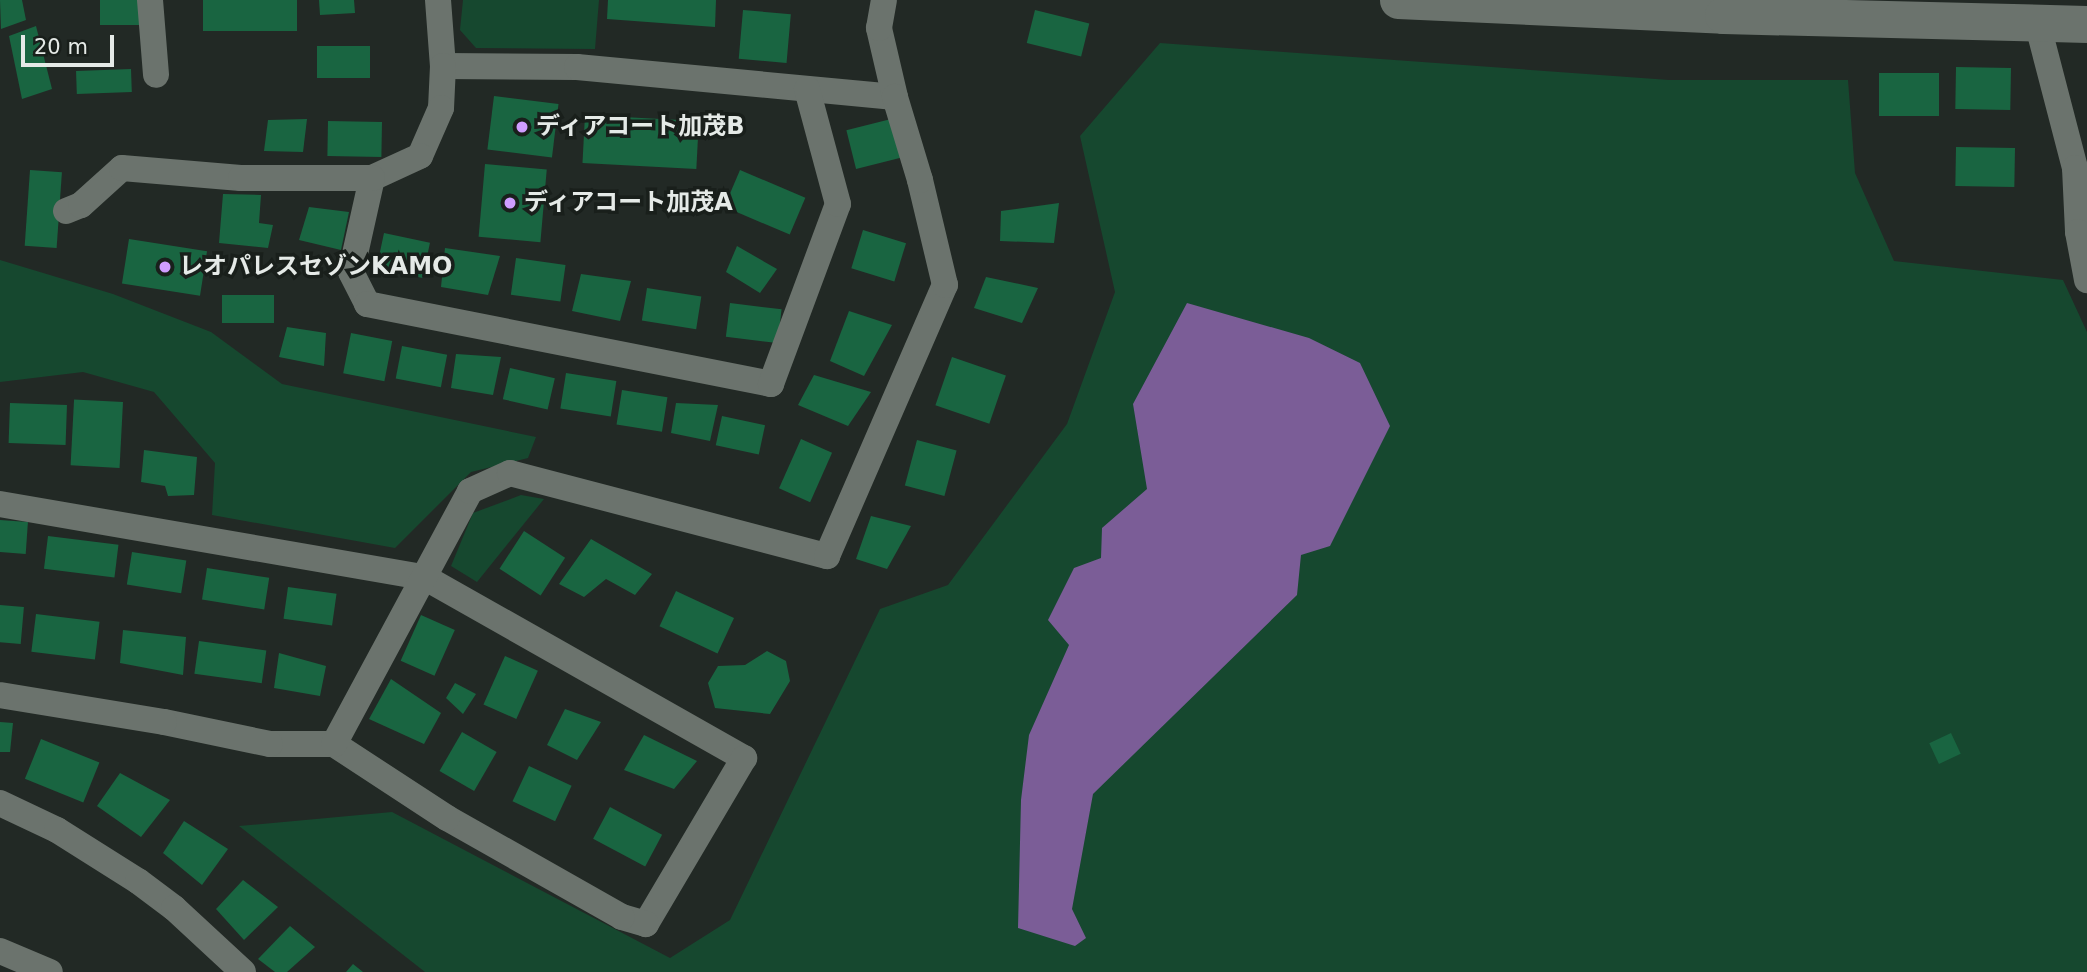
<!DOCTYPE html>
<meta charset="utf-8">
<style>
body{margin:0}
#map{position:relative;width:2087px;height:972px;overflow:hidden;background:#222925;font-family:"DejaVu Sans","Noto Sans JP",sans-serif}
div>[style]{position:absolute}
.green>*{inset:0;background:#16482f}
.water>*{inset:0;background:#7b5d97}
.building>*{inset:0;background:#196541;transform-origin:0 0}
.street>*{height:26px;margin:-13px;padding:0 13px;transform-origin:13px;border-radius:13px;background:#6b736d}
.secondary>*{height:37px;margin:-18.5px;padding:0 18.5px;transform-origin:18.5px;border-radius:18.5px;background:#6b736d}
.dots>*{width:19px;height:19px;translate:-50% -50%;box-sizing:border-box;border:4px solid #191f1b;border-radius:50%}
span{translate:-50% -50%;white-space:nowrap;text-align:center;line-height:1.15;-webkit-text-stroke:7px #191f1b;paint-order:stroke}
.poi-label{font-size:24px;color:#e5eae7;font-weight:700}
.left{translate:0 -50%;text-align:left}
.scale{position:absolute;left:21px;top:35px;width:93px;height:32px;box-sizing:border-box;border:4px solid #e5eae7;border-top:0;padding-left:9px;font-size:21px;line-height:24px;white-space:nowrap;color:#e5eae7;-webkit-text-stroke:5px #191f1b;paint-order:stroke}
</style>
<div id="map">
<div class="green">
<div style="clip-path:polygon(463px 0,599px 0,595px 49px,476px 48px,460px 30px)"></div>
<div style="clip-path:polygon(1160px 43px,1669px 80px,1848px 80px,1855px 173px,1894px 261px,2063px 280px,2087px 332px,2087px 972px,425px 972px,239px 826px,392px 812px,670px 958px,730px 920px,880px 609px,948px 585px,1067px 424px,1115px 292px,1080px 136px)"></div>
<div style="clip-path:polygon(0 260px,113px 294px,211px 332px,282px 384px,536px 437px,528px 458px,471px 472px,395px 548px,212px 515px,215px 463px,154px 392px,83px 372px,0 382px)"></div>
<div style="clip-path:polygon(521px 495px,544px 499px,477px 582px,451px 566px,473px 513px)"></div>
</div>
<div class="water">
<div style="clip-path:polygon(1187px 303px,1309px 338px,1360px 363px,1390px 426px,1330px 546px,1301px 555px,1297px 595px,1093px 794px,1072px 909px,1086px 938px,1075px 946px,1018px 928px,1021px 800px,1029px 735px,1069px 645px,1048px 620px,1074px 568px,1101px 558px,1102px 528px,1147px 489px,1133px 404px)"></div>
</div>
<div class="building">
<div style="clip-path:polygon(0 0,22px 0,26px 20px,1px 29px)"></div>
<div style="left:100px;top:0;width:43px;height:25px"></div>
<div style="left:203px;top:0;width:94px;height:31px"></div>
<div style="clip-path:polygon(319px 0,354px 0,355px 13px,320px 15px)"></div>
<div style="clip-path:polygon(608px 0,716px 0,715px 27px,607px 19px)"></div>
<div style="left:743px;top:10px;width:48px;height:49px;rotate:5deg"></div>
<div style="left:1035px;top:10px;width:56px;height:34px;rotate:14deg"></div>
<div style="clip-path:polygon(36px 26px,52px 89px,22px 99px,9px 36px)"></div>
<div style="left:317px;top:46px;width:53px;height:32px"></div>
<div style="left:2011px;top:68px;width:42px;height:55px;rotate:91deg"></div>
<div style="left:131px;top:69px;width:23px;height:55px;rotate:88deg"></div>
<div style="left:1879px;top:73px;width:60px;height:43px"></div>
<div style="left:494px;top:96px;width:65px;height:54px;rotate:7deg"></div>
<div style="left:585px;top:115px;width:114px;height:48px;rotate:3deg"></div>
<div style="clip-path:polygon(307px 119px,303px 152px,264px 151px,268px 120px)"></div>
<div style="left:891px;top:119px;width:40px;height:46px;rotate:76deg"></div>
<div style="left:328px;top:121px;width:54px;height:35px;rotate:1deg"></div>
<div style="left:2015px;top:148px;width:39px;height:59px;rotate:91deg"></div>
<div style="left:485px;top:164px;width:62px;height:73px;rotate:5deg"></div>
<div style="left:30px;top:170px;width:32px;height:76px;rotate:4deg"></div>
<div style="left:740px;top:170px;width:71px;height:40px;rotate:23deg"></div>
<div style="clip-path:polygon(223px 194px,261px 195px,259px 223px,273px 225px,268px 248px,219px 243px)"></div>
<div style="clip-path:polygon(1059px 203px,1054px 243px,1000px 241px,1001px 211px)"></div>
<div style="clip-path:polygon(309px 207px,349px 212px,341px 250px,299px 240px)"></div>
<div style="left:863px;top:230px;width:45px;height:40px;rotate:17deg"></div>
<div style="left:384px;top:233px;width:47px;height:36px;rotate:12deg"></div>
<div style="left:129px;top:239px;width:79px;height:45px;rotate:9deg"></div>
<div style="clip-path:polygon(737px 246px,777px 269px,760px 293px,726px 272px)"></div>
<div style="clip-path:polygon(445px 248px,500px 256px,488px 295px,441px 287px)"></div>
<div style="left:516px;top:258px;width:50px;height:37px;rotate:8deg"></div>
<div style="clip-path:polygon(581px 274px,631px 281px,620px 321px,572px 311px)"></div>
<div style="clip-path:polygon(986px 277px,1038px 288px,1022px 323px,974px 308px)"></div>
<div style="left:647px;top:288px;width:55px;height:33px;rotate:9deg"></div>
<div style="left:222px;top:295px;width:52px;height:28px"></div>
<div style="left:730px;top:303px;width:52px;height:34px;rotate:7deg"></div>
<div style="clip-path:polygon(849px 311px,892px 325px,864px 376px,830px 361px)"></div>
<div style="clip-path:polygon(287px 327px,326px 333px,324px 366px,279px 357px)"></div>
<div style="left:351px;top:333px;width:42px;height:41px;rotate:11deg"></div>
<div style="left:402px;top:346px;width:46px;height:33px;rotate:11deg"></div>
<div style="clip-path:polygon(456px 354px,501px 357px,493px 395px,451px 388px)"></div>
<div style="left:952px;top:357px;width:57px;height:51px;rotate:19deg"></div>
<div style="left:510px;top:368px;width:46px;height:32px;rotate:13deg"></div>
<div style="left:566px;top:373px;width:51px;height:36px;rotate:9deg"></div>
<div style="clip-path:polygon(814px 375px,871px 392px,848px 426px,798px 405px)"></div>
<div style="left:622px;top:390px;width:46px;height:35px;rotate:9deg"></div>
<div style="left:123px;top:402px;width:66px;height:49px;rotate:93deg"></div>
<div style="left:10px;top:403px;width:57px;height:40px;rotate:2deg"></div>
<div style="clip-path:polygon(676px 403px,718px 405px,710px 441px,671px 433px)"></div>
<div style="left:722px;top:416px;width:44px;height:30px;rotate:12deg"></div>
<div style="left:801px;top:439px;width:34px;height:54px;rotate:24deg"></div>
<div style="left:917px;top:440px;width:41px;height:47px;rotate:15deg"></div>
<div style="clip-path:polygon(144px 450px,197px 457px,194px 495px,168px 496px,165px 486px,141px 482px)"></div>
<div style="clip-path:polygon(871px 516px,911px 526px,887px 569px,856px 559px)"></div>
<div style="left:0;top:520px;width:28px;height:32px;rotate:4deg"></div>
<div style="left:524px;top:531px;width:49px;height:45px;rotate:33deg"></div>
<div style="left:48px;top:536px;width:71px;height:33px;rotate:7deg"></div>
<div style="clip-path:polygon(591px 539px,652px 574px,635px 595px,606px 579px,584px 597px,559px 584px)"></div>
<div style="left:132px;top:552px;width:55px;height:33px;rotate:9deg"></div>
<div style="left:207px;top:568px;width:63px;height:32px;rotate:9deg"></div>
<div style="left:288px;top:587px;width:49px;height:32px;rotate:8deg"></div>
<div style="left:676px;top:591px;width:64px;height:39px;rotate:25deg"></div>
<div style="left:0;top:605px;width:24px;height:37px;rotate:5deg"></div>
<div style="left:36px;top:614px;width:64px;height:38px;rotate:7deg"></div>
<div style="left:421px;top:615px;width:37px;height:50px;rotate:24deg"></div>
<div style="clip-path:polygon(123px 630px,186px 637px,183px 675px,120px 663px)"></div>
<div style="left:199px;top:641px;width:68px;height:33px;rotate:8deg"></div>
<div style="clip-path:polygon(767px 651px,786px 661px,790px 681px,770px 714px,715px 708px,708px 683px,718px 666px,745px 665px)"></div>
<div style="clip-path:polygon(279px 653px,326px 666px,320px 696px,274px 688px)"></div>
<div style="left:505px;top:656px;width:36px;height:53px;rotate:24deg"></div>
<div style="clip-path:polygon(391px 679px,441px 713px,424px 744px,369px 719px)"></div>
<div style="clip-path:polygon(455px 683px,476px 694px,463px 714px,446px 698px)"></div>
<div style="clip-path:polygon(565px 709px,601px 722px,577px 760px,547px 745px)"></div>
<div style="clip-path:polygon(0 722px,13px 723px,10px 752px,0 752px)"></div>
<div style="left:462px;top:732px;width:40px;height:45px;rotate:30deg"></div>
<div style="left:1951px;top:733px;width:23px;height:24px;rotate:65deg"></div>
<div style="clip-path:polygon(644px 735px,697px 761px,674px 789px,624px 770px)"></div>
<div style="left:41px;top:739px;width:63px;height:43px;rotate:22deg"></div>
<div style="left:529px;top:766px;width:47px;height:39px;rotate:25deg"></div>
<div style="clip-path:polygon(120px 773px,170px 800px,141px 837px,97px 806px)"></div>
<div style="left:610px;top:807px;width:59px;height:36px;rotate:28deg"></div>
<div style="clip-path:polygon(184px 821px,228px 849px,202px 885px,163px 853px)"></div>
<div style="clip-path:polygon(243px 880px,278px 907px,244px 940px,216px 909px)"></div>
<div style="clip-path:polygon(290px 926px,315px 947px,287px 972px,275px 972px,258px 959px)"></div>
<div style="clip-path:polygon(353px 964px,363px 972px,346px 972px)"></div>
</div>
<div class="street">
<div style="left:150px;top:0;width:75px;rotate:85.4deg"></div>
<div style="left:438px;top:0;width:66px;rotate:85.7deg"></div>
<div style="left:443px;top:66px;width:134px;rotate:0.4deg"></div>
<div style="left:577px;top:67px;width:319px;rotate:5.4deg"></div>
<div style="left:895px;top:97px;width:71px;rotate:-103.1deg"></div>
<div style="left:879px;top:28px;width:28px;rotate:-80deg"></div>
<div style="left:2037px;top:22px;width:151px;rotate:75.4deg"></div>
<div style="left:2075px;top:168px;width:64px;rotate:87.3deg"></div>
<div style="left:2078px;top:232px;width:49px;rotate:79.4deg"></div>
<div style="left:443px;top:66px;width:42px;rotate:92.7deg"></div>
<div style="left:441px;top:108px;width:52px;rotate:113.6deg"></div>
<div style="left:420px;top:156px;width:53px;rotate:155.4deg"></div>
<div style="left:372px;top:178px;width:96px;rotate:102.6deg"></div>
<div style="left:351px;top:272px;width:36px;rotate:63deg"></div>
<div style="left:367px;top:304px;width:412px;rotate:11.2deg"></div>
<div style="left:771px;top:384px;width:192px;rotate:-69.6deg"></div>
<div style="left:838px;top:204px;width:119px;rotate:-105.1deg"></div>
<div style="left:66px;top:211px;width:16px;rotate:-22deg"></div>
<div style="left:81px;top:205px;width:55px;rotate:-42.1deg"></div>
<div style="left:122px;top:168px;width:119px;rotate:4.8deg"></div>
<div style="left:241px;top:178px;width:131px"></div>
<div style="left:0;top:504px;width:430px;rotate:9.8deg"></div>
<div style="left:424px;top:577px;width:368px;rotate:29.5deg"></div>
<div style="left:744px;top:758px;width:193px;rotate:120.6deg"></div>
<div style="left:646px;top:924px;width:25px;rotate:-164deg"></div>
<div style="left:622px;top:917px;width:201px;rotate:-150.5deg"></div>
<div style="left:447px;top:818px;width:135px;rotate:-146.8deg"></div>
<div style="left:334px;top:744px;width:64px;rotate:180deg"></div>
<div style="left:270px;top:744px;width:108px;rotate:-168.3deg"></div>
<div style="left:164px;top:722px;width:166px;rotate:-170.7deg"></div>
<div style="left:334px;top:744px;width:287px;rotate:-61.7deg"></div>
<div style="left:470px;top:491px;width:44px;rotate:-24.2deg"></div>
<div style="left:510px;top:473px;width:328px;rotate:14.7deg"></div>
<div style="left:827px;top:556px;width:296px;rotate:-66.5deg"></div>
<div style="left:945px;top:285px;width:108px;rotate:-103.4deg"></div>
<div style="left:920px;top:180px;width:87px;rotate:-106.8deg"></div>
<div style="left:0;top:803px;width:63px;rotate:25.3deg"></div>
<div style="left:57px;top:830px;width:96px;rotate:32.2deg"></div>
<div style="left:138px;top:881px;width:45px;rotate:36.9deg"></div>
<div style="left:174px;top:908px;width:94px;rotate:42.8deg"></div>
<div style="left:0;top:951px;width:54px;rotate:22.8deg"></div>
</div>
<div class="secondary">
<div style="left:1398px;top:0;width:325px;rotate:2.6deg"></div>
<div style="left:1723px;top:15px;width:364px;rotate:1.4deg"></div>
</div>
<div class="dots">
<div style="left:522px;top:127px;background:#cf9dff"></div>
<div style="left:510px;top:203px;background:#cf9dff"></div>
<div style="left:165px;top:267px;background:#cf9dff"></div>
</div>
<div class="poi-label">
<span class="left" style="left:536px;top:127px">ディアコート加茂B</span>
<span class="left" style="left:524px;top:203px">ディアコート加茂A</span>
<span class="left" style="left:179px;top:267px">レオパレスセゾンKAMO</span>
</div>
<div class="scale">20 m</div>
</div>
